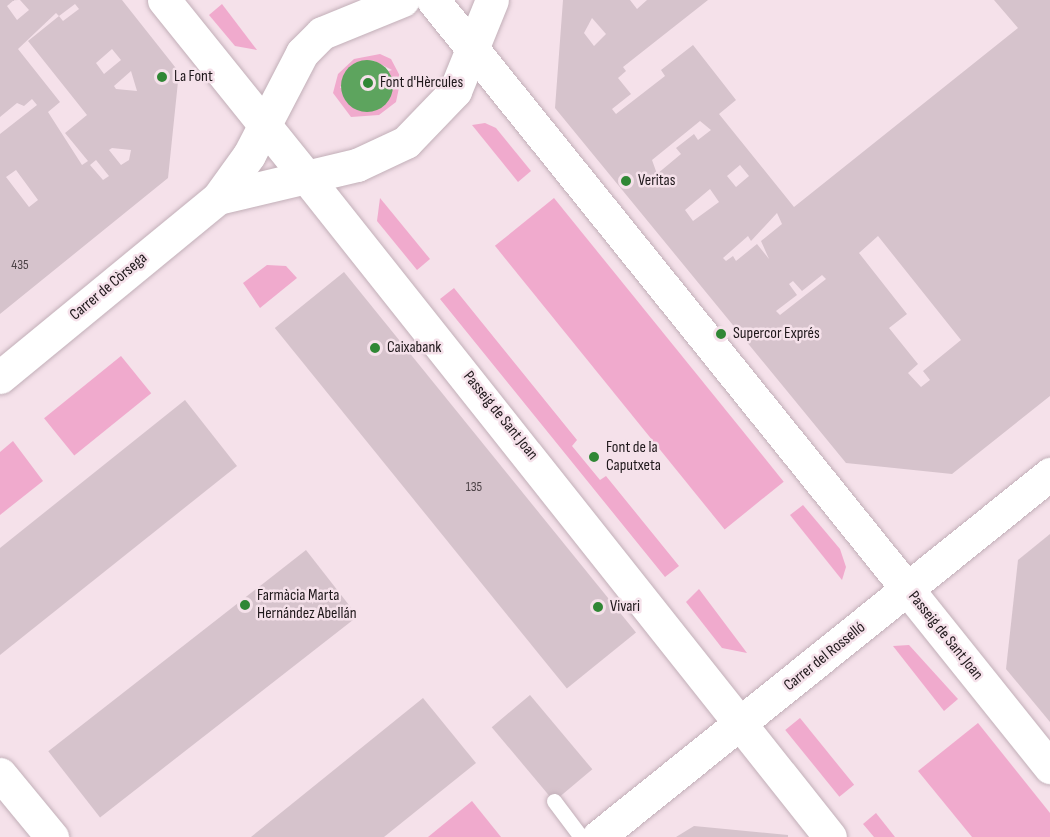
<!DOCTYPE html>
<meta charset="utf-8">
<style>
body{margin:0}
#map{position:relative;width:1050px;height:837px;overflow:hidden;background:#f5e1ea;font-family:"Sofia Sans Condensed",sans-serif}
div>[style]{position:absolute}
.green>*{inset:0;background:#f0aacd;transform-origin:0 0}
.water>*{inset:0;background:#5da45e}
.round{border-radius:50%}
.building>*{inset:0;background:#d6c3cc;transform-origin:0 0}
.roads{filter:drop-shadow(0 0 2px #c2afb8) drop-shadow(0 0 2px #c2afb8)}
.service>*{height:15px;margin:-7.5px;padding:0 7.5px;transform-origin:7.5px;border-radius:7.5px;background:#fff}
.tertiary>*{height:33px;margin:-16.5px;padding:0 16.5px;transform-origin:16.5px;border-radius:16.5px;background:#fff}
.secondary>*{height:33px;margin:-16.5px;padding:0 16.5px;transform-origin:16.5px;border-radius:16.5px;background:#fff}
.dots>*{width:16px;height:16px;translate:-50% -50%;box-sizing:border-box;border:3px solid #f5e1ea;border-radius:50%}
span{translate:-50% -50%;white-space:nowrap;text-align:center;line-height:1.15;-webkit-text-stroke:5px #f5e1ea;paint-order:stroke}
.number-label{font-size:14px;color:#4d4347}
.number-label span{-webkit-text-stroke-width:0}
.poi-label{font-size:16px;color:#1f181b}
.left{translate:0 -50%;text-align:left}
.street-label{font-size:16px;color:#1f181b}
</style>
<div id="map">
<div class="green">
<div style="clip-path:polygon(222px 4px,257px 50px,235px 46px,209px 15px)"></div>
<div style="clip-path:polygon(evenodd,380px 54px,391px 59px,401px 78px,396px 102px,379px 115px,351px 117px,333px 93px,338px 74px,354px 59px,380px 54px,372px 60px,392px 70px,340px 88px,347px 71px,372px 60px)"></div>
<div style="clip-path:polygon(485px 123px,496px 128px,531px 171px,518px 182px,472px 125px)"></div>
<div style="clip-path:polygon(380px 198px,430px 259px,417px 270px,377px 221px)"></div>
<div style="left:554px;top:198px;width:365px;height:76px;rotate:51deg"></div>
<div style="clip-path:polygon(267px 265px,286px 266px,297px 278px,260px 308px,243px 283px)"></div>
<div style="clip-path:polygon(454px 288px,577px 440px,572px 446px,600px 480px,606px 476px,679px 566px,665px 577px,440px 299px)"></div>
<div style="left:121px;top:356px;width:48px;height:99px;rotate:51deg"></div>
<div style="clip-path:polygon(13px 441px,43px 481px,0 515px,0 452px)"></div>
<div style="clip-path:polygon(803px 505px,840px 549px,846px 567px,842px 580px,790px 515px)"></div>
<div style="clip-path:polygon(699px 589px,747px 653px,722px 648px,686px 602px)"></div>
<div style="clip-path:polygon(909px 645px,958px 699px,944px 711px,893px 646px)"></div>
<div style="left:800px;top:718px;width:86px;height:19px;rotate:51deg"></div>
<div style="clip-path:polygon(978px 723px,1050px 813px,1050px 837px,972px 837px,918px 771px)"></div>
<div style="clip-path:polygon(472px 801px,501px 837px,428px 837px)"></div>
<div style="clip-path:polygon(876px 813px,895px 837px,874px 837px,863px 824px)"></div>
</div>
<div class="water">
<div class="round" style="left:341px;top:60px;width:52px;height:52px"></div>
</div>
<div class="building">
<div style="clip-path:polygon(evenodd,0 0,14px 0,7px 6px,17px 20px,29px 10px,20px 0,122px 0,179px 72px,168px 178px,0 314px,0 134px,37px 105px,32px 99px,24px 106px,17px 103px,0 117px,0 0,75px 4px,79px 9px,63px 21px,59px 16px,28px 41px,87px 115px,65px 133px,88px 161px,82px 165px,48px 112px,60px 102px,18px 49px,56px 13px,59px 16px,75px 4px,0 0,112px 49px,121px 60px,104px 74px,96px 63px,112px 49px,0 0,131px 71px,137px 91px,116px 89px,114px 86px,131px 71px,0 0,112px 148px,131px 150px,129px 160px,121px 165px,109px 150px,112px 148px,0 0,96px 160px,109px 176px,103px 180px,90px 165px,96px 160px,0 0,16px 170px,38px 200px,29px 207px,6px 177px,16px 170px)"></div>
<div style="clip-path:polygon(evenodd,563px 0,630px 0,637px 9px,647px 0,708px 0,623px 67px,626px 71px,618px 78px,631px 94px,612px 109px,616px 114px,665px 76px,661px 70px,693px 45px,736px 100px,719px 114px,794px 207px,1018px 28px,994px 0,1050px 0,1050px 396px,952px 474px,846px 463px,555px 108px,563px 0,592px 18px,606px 34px,594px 46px,584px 33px,592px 18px,563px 0,700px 121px,711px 130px,698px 140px,694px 134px,676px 148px,681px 154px,657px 174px,652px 160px,700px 121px,563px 0,740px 165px,749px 176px,736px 187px,727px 176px,740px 165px,563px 0,710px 189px,719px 202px,693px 221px,685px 210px,710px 189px,563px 0,777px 213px,782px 224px,761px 241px,769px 259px,757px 244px,736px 261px,733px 256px,726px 261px,723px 258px,748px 236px,751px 241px,777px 213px,563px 0,878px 236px,961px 340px,923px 371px,930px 380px,921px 387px,908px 373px,918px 364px,889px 328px,907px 314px,859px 253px,878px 236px,563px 0,822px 275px,826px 279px,780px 315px,776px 311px,797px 295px,789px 284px,793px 281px,802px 291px,822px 275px)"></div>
<div style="left:344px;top:272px;width:464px;height:89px;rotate:51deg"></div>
<div style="clip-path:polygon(185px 400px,237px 466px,0 655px,0 548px)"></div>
<div style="clip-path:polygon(1050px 534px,1050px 722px,1006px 669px,1018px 560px)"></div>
<div style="left:306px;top:550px;width:84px;height:327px;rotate:52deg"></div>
<div style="left:530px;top:695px;width:97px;height:50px;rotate:50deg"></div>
<div style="clip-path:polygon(423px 698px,476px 763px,384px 837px,251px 837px)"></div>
<div style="clip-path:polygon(694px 826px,788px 835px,788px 837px,676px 837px)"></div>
</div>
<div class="roads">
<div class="service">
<div style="left:554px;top:801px;width:45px;rotate:53.1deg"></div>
</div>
<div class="tertiary">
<div style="left:307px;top:178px;width:841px;rotate:51.56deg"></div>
<div style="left:908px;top:590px;width:227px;rotate:51.3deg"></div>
<div style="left:0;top:774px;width:82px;rotate:50.5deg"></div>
</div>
<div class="secondary">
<div style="left:164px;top:0;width:228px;rotate:51.2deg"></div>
<div style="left:433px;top:0;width:757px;rotate:51.16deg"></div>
<div style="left:218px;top:198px;width:143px;rotate:-13.4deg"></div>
<div style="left:357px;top:165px;width:54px;rotate:-25.1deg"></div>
<div style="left:406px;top:142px;width:71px;rotate:-46.1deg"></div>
<div style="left:455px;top:91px;width:98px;rotate:-67.9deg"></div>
<div style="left:0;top:377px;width:282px;rotate:-39.4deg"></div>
<div style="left:218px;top:198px;width:53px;rotate:-54.2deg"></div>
<div style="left:249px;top:155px;width:115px;rotate:-62.5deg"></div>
<div style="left:302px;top:53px;width:28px;rotate:-45deg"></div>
<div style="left:322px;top:33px;width:87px;rotate:-22.2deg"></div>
<div style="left:598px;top:837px;width:580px;rotate:-38.77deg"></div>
</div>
</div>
<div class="dots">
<div style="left:162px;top:77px;background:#308735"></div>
<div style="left:368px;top:83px;background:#308735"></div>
<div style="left:626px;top:181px;background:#308735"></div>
<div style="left:721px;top:334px;background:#308735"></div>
<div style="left:375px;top:348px;background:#308735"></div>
<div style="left:594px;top:457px;background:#308735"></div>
<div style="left:245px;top:605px;background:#308735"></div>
<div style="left:598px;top:607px;background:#308735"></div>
</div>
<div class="number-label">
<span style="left:20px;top:265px">435</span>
<span style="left:474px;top:487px">135</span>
</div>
<div class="poi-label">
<span class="left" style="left:174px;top:77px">La Font</span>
<span class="left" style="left:380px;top:83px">Font d'Hèrcules</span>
<span class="left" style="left:638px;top:181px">Veritas</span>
<span class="left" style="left:733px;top:334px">Supercor Exprés</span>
<span class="left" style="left:387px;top:348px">Caixabank</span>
<span class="left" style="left:606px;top:457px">Font de la<br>Caputxeta</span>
<span class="left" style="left:257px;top:605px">Farmàcia Marta<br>Hernández Abellán</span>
<span class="left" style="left:610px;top:607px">Vivari</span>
</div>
<div class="street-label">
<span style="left:109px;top:287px;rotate:-40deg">Carrer de Còrsega</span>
<span style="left:500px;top:416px;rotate:51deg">Passeig de Sant Joan</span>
<span style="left:945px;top:636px;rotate:51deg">Passeig de Sant Joan</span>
<span style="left:825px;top:657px;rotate:-39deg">Carrer del Rosselló</span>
</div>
</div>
